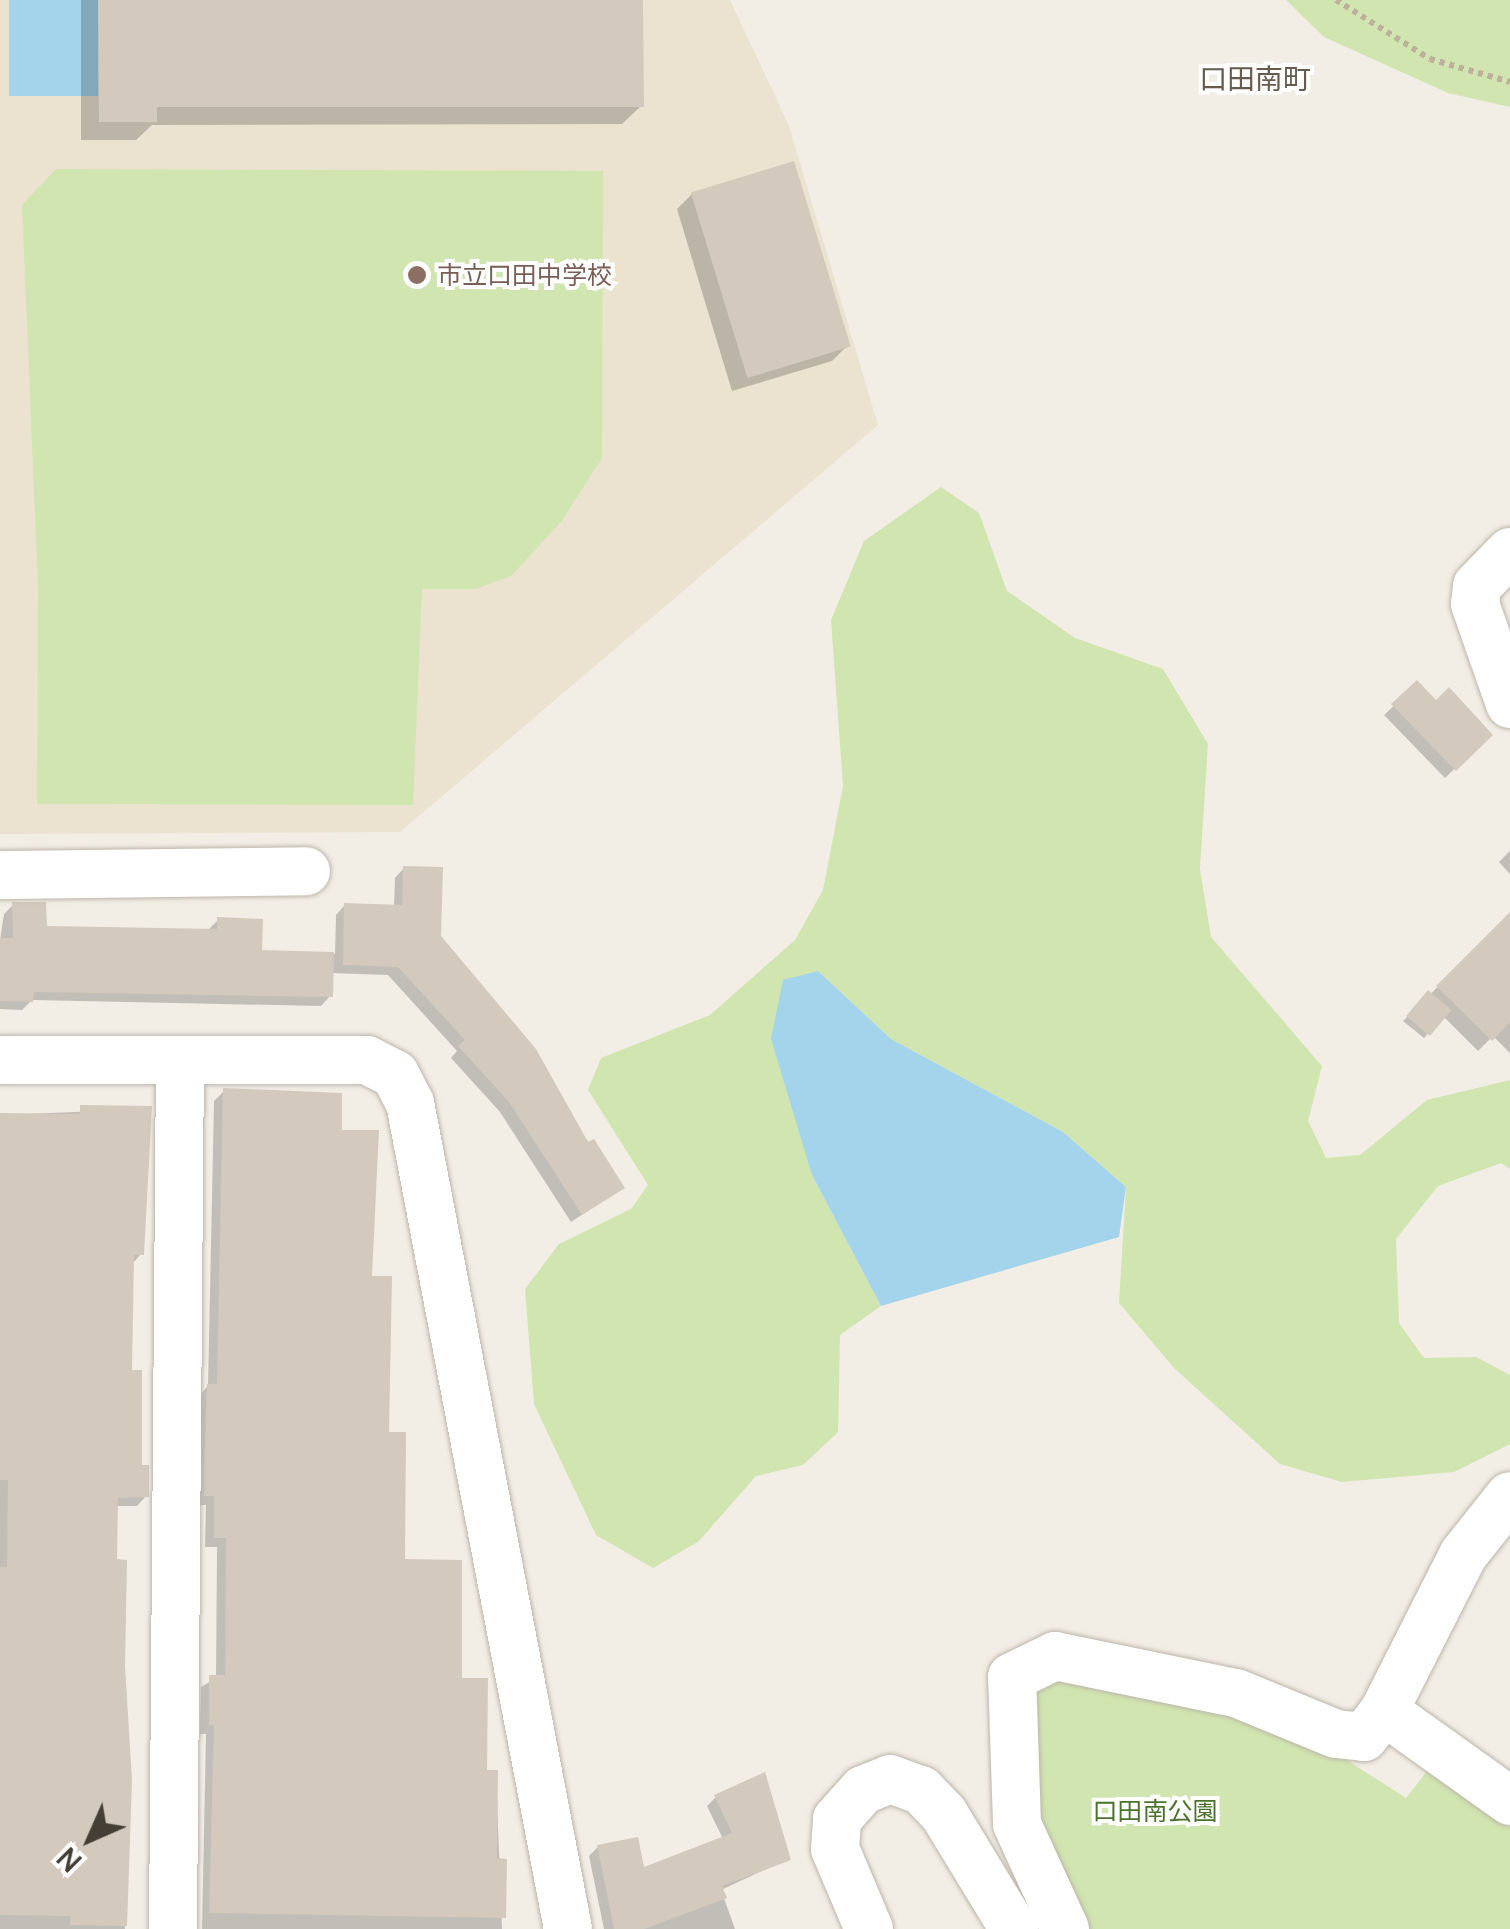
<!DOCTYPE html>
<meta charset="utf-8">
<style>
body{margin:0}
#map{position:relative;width:1510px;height:1929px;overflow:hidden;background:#f2eee6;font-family:Manrope,"Noto Sans JP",sans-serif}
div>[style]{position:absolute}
.education>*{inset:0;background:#ebe2d0}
.green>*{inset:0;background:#d0e5b0}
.water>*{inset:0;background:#a4d3ec;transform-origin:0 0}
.shadow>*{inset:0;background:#0003}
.building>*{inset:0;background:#d3c9bc;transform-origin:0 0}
.path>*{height:6px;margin-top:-3px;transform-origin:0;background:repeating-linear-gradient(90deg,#beb09b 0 5px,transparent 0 10px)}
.roads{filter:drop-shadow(0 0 2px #bdb5a9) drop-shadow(0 0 2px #bdb5a9)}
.street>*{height:48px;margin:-24px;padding:0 24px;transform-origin:24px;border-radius:24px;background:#fff}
.dots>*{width:28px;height:28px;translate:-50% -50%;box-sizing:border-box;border:5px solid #fff;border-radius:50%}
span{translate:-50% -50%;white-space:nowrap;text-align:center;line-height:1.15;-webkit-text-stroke:8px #fff;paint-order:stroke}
.education-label{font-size:25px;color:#785e54}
.left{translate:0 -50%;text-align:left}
.park-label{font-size:25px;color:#4a732c}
.neighbourhood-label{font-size:28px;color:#665b4d}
.north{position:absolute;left:40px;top:1789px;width:100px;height:100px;-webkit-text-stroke:8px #fff;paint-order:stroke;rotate:225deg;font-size:28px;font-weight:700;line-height:40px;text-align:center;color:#443e35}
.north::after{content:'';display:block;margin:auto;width:35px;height:45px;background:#443e35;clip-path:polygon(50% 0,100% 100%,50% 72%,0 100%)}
</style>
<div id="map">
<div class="education">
<div style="clip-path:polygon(0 0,730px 0,789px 126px,878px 425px,400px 832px,0 834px)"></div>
</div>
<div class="green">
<div style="clip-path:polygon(1286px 0,1510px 0,1510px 107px,1448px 93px,1324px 37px)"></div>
<div style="clip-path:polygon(56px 169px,603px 171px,602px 458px,561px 522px,511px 576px,475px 589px,422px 589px,413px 805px,37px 804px,38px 586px,22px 205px)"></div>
<div style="clip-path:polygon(941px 487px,979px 513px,1007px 591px,1075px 638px,1163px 669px,1208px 744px,1200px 869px,1211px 937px,1322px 1066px,1308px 1121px,1326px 1158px,1360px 1155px,1427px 1100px,1510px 1080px,1510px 1169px,1501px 1163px,1438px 1186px,1396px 1239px,1399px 1323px,1424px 1358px,1476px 1357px,1510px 1375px,1510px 1444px,1454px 1472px,1342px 1482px,1280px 1464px,1174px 1368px,1119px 1303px,1126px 1187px,1063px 1132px,891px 1039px,818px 971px,812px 1175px,881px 1306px,840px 1335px,838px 1432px,803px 1465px,756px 1476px,699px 1541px,653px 1568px,596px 1535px,534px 1404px,525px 1289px,559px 1244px,631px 1209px,648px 1185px,588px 1090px,601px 1058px,710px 1015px,795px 940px,823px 890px,843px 786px,831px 620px,864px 541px)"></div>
<div style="clip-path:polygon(1057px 1667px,1317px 1741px,1406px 1798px,1432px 1765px,1510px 1816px,1510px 1929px,1081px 1929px,1041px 1857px,1034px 1686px)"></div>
</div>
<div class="water">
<div style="left:9px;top:0;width:89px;height:96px"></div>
<div style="clip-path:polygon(818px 971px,891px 1039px,1063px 1132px,1126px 1187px,1119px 1237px,881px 1306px,812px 1175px,771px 1039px,783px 980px)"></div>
</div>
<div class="shadow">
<div style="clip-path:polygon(81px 0,641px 0,641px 106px,622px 124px,152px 125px,136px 140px,81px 140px)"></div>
<div style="clip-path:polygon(692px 194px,847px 346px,832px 361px,732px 391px,677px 209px)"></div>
<div style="clip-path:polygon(1417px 684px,1436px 704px,1490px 735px,1445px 778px,1384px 715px)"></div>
<div style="clip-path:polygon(1510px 851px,1510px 874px,1499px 862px)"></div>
<div style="clip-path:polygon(404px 868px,439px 937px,622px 1188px,571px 1222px,500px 1112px,451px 1058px,457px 1051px,388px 975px,331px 973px,330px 996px,321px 1006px,32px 1000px,22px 1010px,0 1009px,0 940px,4px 914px,13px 905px,45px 929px,209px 929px,218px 920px,259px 952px,335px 954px,336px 915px,345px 905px,394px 907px,395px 878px)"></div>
<div style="clip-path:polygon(1510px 916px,1510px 1053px,1493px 1036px,1478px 1051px,1443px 1016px,1424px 1038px,1403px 1021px)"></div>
<div style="clip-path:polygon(224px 1091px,339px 1132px,369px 1278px,402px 1561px,459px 1680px,484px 1773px,496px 1773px,502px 1929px,202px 1929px,206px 1734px,200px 1734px,201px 1687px,216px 1678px,217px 1547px,205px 1547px,206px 1505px,195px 1505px,199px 1396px,208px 1386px,214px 1101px)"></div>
<div style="clip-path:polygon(149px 1109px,141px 1254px,131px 1265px,130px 1372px,146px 1496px,137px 1506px,115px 1506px,114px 1562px,125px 1562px,125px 1929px,0 1929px,0 1115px)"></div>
<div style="clip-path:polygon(716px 1797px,788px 1859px,721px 1890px,735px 1929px,604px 1929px,589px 1856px,598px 1847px,642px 1870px,723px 1839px,707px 1806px)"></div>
</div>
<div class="building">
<div style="clip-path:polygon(98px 0,643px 0,644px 107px,157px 107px,157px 122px,99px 122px)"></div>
<div style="left:794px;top:161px;width:194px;height:108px;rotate:73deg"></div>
<div style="clip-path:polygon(1417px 680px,1436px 700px,1449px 687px,1493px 735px,1456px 771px,1391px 704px)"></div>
<div style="clip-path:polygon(403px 866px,443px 867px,441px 936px,536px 1049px,588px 1142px,594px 1139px,625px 1188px,582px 1215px,509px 1102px,458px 1046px,465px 1040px,398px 967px,343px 965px,344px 903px,402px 905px)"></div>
<div style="clip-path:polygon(12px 902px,46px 902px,47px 926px,217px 929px,217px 917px,263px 919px,262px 950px,334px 952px,333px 997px,34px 992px,33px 1002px,0 1001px,0 938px,13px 938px)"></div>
<div style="clip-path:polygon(1510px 912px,1510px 1022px,1492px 1041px,1436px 986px)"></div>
<div style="left:1428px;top:990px;width:31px;height:34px;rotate:40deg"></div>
<div style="clip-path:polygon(223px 1088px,342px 1093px,342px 1130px,379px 1130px,372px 1276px,392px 1276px,389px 1432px,406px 1432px,405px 1559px,462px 1560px,462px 1678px,488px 1678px,487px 1770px,498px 1770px,497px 1858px,507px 1859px,506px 1918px,209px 1913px,214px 1725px,209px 1725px,209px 1675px,225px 1675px,226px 1538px,214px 1538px,214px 1496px,204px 1496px,204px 1464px,207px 1384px,217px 1384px)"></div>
<div style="clip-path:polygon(80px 1105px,152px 1106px,144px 1255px,134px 1255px,132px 1370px,142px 1370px,142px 1465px,149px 1465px,149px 1497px,118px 1498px,117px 1559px,127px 1560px,125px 1666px,132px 1780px,127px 1926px,70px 1925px,70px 1916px,0 1915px,0 1567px,7px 1567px,8px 1480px,0 1480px,0 1113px,80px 1114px)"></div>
<div style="clip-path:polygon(765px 1772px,791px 1860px,722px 1886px,727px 1898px,644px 1929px,614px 1929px,597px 1845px,638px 1837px,644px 1867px,732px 1833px,714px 1795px)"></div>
</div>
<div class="path">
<div style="left:1336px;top:0;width:111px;rotate:32.1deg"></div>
<div style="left:1430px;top:59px;width:83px;rotate:16deg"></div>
</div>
<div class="roads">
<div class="street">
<div style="left:1510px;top:552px;width:47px;rotate:134.1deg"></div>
<div style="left:1477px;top:586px;width:18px;rotate:96deg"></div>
<div style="left:1475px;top:604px;width:106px;rotate:70.7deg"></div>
<div style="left:0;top:875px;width:306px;rotate:-0.7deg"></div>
<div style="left:0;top:1060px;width:367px"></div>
<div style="left:367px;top:1060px;width:31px;rotate:27deg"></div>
<div style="left:395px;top:1074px;width:33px;rotate:63deg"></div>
<div style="left:410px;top:1103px;width:841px;rotate:79.17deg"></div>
<div style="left:1384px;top:1711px;width:155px;rotate:35.5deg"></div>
<div style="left:173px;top:1929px;width:869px;rotate:-89.54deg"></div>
<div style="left:869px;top:1929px;width:87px;rotate:-113deg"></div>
<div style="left:835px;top:1849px;width:30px;rotate:-86deg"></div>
<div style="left:837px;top:1819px;width:39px;rotate:-48deg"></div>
<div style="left:863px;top:1790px;width:29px;rotate:-22deg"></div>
<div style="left:890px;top:1779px;width:33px;rotate:20deg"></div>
<div style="left:921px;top:1790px;width:33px;rotate:46deg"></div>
<div style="left:944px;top:1814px;width:135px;rotate:58.7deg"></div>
<div style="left:1065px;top:1929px;width:115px;rotate:-114.6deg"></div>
<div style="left:1017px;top:1824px;width:147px;rotate:-91.9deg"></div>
<div style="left:1012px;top:1677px;width:48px;rotate:-26deg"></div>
<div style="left:1055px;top:1656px;width:185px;rotate:11.6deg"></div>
<div style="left:1236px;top:1693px;width:108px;rotate:22.3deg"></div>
<div style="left:1336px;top:1734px;width:28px;rotate:6deg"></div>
<div style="left:1364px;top:1737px;width:33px;rotate:-52deg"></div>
<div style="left:1384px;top:1711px;width:175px;rotate:-63.1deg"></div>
<div style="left:1463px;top:1555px;width:75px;rotate:-51.5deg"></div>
</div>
</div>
<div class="dots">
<div style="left:417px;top:275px;background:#8d6e63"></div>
</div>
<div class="education-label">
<span class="left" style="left:437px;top:275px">市立口田中学校</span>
</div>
<div class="park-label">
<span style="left:1155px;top:1811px">口田南公園</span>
</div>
<div class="neighbourhood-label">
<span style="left:1255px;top:78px">口田南町</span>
</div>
<div class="north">N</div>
</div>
